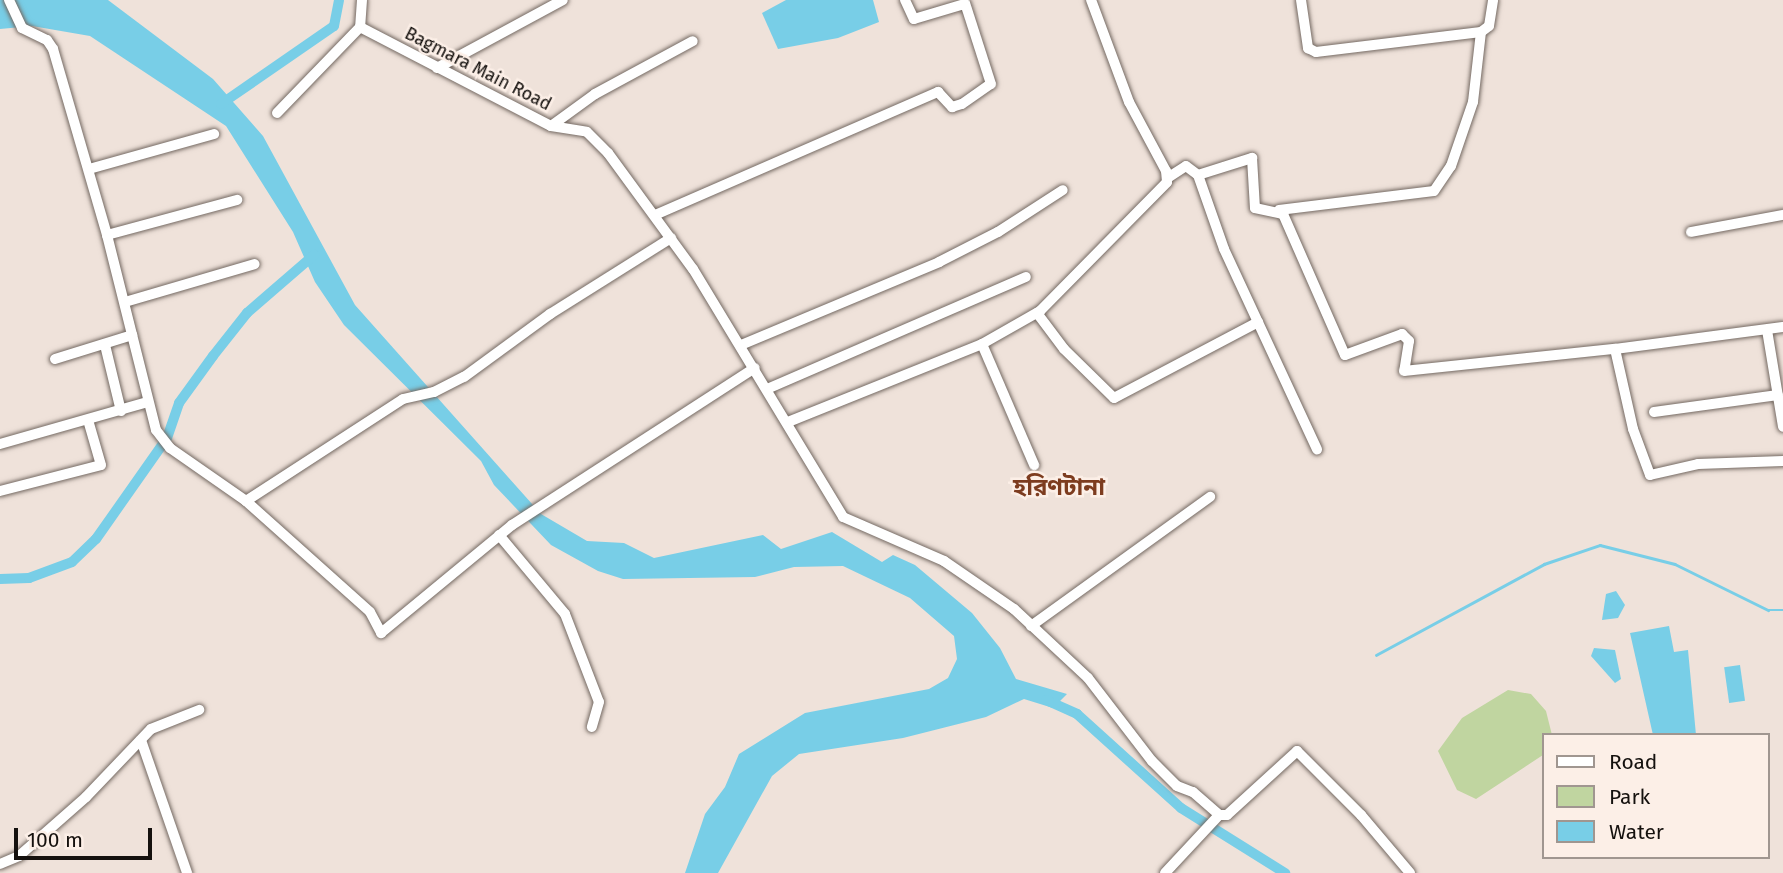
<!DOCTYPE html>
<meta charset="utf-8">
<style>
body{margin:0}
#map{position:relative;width:1783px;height:873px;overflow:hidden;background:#efe2da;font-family:"Fira Sans","Noto Sans Bengali",sans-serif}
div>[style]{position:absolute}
.green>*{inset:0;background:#c0d5a0}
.water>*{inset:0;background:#78cee7;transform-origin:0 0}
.stream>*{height:2.5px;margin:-1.25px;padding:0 1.25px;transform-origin:1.25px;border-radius:1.25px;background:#78cee7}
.canal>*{height:10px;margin:-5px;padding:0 5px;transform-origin:5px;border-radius:5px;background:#78cee7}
.roads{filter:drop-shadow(0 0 2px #746962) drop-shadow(0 0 2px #746962)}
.minor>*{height:10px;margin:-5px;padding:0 5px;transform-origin:5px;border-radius:5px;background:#fff}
span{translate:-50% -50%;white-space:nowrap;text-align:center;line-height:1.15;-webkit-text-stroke:5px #fcefe7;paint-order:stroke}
.street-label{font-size:18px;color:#15110e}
.district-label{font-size:24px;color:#7d3c1f;font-weight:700}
.legend{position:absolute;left:1542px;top:733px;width:228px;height:126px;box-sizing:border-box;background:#fcefe7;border:2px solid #a09690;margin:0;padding:9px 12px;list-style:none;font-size:21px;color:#15110e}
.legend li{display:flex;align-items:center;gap:14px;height:35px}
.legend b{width:35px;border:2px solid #a09690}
.scale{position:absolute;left:14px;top:828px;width:138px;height:32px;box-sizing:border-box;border:4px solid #15110e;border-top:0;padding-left:9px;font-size:21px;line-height:24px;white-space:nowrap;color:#15110e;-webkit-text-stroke:5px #fcefe7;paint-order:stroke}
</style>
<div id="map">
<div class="green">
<div style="clip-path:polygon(1508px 690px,1531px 694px,1546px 711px,1552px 735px,1543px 735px,1543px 755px,1476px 799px,1457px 790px,1438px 751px,1462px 718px)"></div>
</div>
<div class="water">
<div style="clip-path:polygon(0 0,108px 0,213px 79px,263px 136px,355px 305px,541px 514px,587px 541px,624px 543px,654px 558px,763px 535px,781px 549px,832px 532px,882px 562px,893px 555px,915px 565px,972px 613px,1000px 648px,1016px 679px,1067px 694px,1053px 708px,1024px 699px,986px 717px,903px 738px,799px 754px,772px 776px,718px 873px,685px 873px,705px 814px,725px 787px,739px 754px,805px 713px,929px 689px,948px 678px,957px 659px,954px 636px,910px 598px,843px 566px,794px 567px,755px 577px,623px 579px,598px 571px,551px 545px,494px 485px,481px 461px,344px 325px,315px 282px,293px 232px,226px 126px,90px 36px,32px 26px,0 29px)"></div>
<div style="clip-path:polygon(786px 0,873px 0,879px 22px,838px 38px,778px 49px,762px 13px)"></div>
<div style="clip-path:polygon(1616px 591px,1625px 605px,1618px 618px,1602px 620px,1606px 594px)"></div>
<div style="clip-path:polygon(1669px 626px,1674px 652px,1688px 650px,1696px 735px,1653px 735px,1630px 633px)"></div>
<div style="clip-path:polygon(1594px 648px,1615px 650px,1621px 679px,1615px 683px,1591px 656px)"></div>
<div style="left:1740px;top:665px;width:36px;height:16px;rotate:82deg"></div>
</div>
<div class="stream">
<div style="left:1376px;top:655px;width:191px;rotate:-28.4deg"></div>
<div style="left:1544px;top:564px;width:59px;rotate:-18.7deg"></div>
<div style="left:1600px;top:545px;width:77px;rotate:14.2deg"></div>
<div style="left:1675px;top:564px;width:104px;rotate:26.3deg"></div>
<div style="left:1768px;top:610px;width:15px"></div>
</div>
<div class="canal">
<div style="left:221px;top:104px;width:137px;rotate:-34.6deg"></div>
<div style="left:334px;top:26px;width:26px;rotate:-79deg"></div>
<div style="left:0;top:579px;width:29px;rotate:-2deg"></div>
<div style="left:29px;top:578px;width:46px;rotate:-20.4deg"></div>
<div style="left:72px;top:562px;width:33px;rotate:-44deg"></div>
<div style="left:96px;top:539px;width:123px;rotate:-54.9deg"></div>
<div style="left:167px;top:438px;width:37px;rotate:-71deg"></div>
<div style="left:179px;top:403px;width:58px;rotate:-54.1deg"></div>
<div style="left:213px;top:356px;width:55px;rotate:-51.7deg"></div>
<div style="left:247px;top:313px;width:89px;rotate:-40.9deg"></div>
<div style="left:1046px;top:700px;width:34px;rotate:24deg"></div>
<div style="left:1077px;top:714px;width:140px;rotate:42.1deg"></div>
<div style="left:1181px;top:808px;width:123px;rotate:32deg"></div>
</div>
<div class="roads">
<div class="minor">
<div style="left:9px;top:0;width:31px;rotate:65deg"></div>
<div style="left:22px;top:28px;width:28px;rotate:26deg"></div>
<div style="left:47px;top:40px;width:11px;rotate:56deg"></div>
<div style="left:53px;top:49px;width:194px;rotate:73.8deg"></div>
<div style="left:107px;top:235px;width:201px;rotate:75.9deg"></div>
<div style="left:156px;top:430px;width:23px;rotate:52deg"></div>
<div style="left:170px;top:448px;width:93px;rotate:34.9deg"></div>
<div style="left:246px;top:501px;width:166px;rotate:41.8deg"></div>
<div style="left:370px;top:612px;width:24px;rotate:62deg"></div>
<div style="left:381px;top:633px;width:170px;rotate:-39.5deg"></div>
<div style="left:512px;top:525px;width:289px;rotate:-32.9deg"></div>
<div style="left:362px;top:0;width:27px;rotate:94deg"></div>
<div style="left:360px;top:27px;width:215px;rotate:27.4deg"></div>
<div style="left:551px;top:126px;width:36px;rotate:9deg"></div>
<div style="left:587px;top:132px;width:30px;rotate:45deg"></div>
<div style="left:608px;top:153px;width:144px;rotate:53.8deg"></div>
<div style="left:693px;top:269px;width:290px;rotate:58.8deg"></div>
<div style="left:843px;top:517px;width:110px;rotate:23.5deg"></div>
<div style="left:944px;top:561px;width:85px;rotate:34.4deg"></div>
<div style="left:1014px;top:609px;width:101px;rotate:43deg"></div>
<div style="left:1088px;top:678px;width:105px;rotate:52.4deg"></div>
<div style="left:1152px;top:761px;width:35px;rotate:45deg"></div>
<div style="left:1177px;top:786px;width:17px;rotate:21deg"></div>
<div style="left:1193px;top:792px;width:35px;rotate:41deg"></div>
<div style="left:1219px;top:815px;width:8px"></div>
<div style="left:1227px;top:815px;width:95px;rotate:-42.4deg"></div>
<div style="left:1297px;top:751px;width:91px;rotate:45deg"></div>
<div style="left:1361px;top:815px;width:76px;rotate:49.8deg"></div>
<div style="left:905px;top:0;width:21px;rotate:65deg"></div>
<div style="left:914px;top:19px;width:49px;rotate:-16.6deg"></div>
<div style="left:1301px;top:0;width:49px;rotate:81.7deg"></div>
<div style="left:1308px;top:48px;width:9px;rotate:27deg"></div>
<div style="left:1316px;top:52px;width:166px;rotate:-6.9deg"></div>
<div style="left:437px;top:68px;width:143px;rotate:-28.4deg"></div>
<div style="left:277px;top:113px;width:120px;rotate:-46deg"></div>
<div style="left:551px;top:126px;width:54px;rotate:-36deg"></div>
<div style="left:595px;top:94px;width:111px;rotate:-28.4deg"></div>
<div style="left:89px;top:169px;width:130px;rotate:-15.6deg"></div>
<div style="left:1198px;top:175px;width:57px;rotate:-17.5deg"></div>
<div style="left:1252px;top:158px;width:50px;rotate:86.6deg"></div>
<div style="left:1255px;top:208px;width:29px;rotate:12deg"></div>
<div style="left:1283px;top:214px;width:154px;rotate:66.3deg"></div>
<div style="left:1345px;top:355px;width:61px;rotate:-20.2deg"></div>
<div style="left:1402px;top:334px;width:10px;rotate:45deg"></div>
<div style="left:1409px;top:341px;width:30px;rotate:99deg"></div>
<div style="left:1404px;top:371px;width:212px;rotate:-6deg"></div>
<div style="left:1615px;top:349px;width:82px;rotate:77.3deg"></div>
<div style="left:1633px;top:429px;width:49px;rotate:69.7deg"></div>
<div style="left:1650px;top:475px;width:49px;rotate:-12.9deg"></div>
<div style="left:1698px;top:464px;width:85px;rotate:-2deg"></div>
<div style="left:1169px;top:177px;width:20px;rotate:-33deg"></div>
<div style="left:1186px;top:166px;width:15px;rotate:37deg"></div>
<div style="left:1198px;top:175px;width:78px;rotate:70.6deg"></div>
<div style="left:1224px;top:249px;width:221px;rotate:65.1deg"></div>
<div style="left:1279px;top:210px;width:156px;rotate:-7deg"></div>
<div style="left:1434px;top:191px;width:30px;rotate:-56deg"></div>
<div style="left:1451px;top:166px;width:68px;rotate:-71deg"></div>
<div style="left:1473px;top:102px;width:70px;rotate:-83.5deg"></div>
<div style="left:1481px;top:32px;width:10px;rotate:-37deg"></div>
<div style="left:1489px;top:26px;width:26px;rotate:-81deg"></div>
<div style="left:655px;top:215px;width:309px;rotate:-23.5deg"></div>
<div style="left:938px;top:92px;width:21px;rotate:47deg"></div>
<div style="left:952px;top:107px;width:10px;rotate:-17deg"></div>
<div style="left:962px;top:104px;width:35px;rotate:-35deg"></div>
<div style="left:991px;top:84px;width:85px;rotate:-107.8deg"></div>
<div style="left:1691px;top:232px;width:94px;rotate:-10.5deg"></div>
<div style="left:107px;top:235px;width:135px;rotate:-15.1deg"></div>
<div style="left:125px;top:302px;width:135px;rotate:-16.3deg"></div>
<div style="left:1037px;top:313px;width:45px;rotate:53.1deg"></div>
<div style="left:1064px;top:349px;width:70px;rotate:44.4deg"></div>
<div style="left:1114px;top:398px;width:163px;rotate:-27.8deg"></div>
<div style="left:1767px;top:330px;width:98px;rotate:80.6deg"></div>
<div style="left:982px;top:344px;width:132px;rotate:66.7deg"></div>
<div style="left:105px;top:345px;width:68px;rotate:76.4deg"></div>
<div style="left:741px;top:345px;width:215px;rotate:-22.7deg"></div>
<div style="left:939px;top:262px;width:66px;rotate:-27deg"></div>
<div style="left:998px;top:232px;width:77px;rotate:-32.9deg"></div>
<div style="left:1615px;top:349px;width:169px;rotate:-7.5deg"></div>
<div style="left:55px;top:359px;width:81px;rotate:-17.3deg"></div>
<div style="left:767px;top:389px;width:282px;rotate:-23.4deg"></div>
<div style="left:1654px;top:412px;width:125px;rotate:-7.8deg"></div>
<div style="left:788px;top:422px;width:209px;rotate:-21.9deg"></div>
<div style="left:982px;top:344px;width:67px;rotate:-29.6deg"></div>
<div style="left:1040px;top:311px;width:181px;rotate:-45.4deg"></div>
<div style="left:1167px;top:182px;width:11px;rotate:-95deg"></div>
<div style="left:1166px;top:171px;width:78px;rotate:-118.2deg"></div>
<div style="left:1129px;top:102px;width:109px;rotate:-110.4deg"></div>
<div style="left:0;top:444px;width:153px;rotate:-15.9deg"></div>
<div style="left:0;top:491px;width:104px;rotate:-14.4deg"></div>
<div style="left:101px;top:465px;width:47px;rotate:-106.1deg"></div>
<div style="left:246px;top:501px;width:187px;rotate:-33deg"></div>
<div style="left:403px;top:399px;width:32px;rotate:-13deg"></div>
<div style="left:434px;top:392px;width:34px;rotate:-27deg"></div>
<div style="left:464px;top:377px;width:107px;rotate:-36.2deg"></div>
<div style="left:550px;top:314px;width:143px;rotate:-32.1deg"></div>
<div style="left:499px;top:535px;width:103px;rotate:50.1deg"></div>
<div style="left:565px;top:614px;width:94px;rotate:68.9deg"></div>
<div style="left:599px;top:702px;width:26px;rotate:106deg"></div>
<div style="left:1031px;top:626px;width:221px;rotate:-35.8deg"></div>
<div style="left:141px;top:740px;width:141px;rotate:70.9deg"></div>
<div style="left:0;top:864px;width:21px;rotate:-23deg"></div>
<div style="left:19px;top:856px;width:89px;rotate:-41.4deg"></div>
<div style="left:86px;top:797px;width:94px;rotate:-46.3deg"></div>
<div style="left:151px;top:729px;width:52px;rotate:-21.6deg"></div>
<div style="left:1165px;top:873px;width:79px;rotate:-47deg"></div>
</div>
</div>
<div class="street-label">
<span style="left:478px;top:69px;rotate:27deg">Bagmara Main Road</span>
</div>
<div class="district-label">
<span style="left:1059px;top:488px">হরিণটানা</span>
</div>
<ul class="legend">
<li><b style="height:9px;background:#fff"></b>Road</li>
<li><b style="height:19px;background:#c0d5a0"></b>Park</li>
<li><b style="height:19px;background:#78cee7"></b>Water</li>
</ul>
<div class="scale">100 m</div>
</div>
